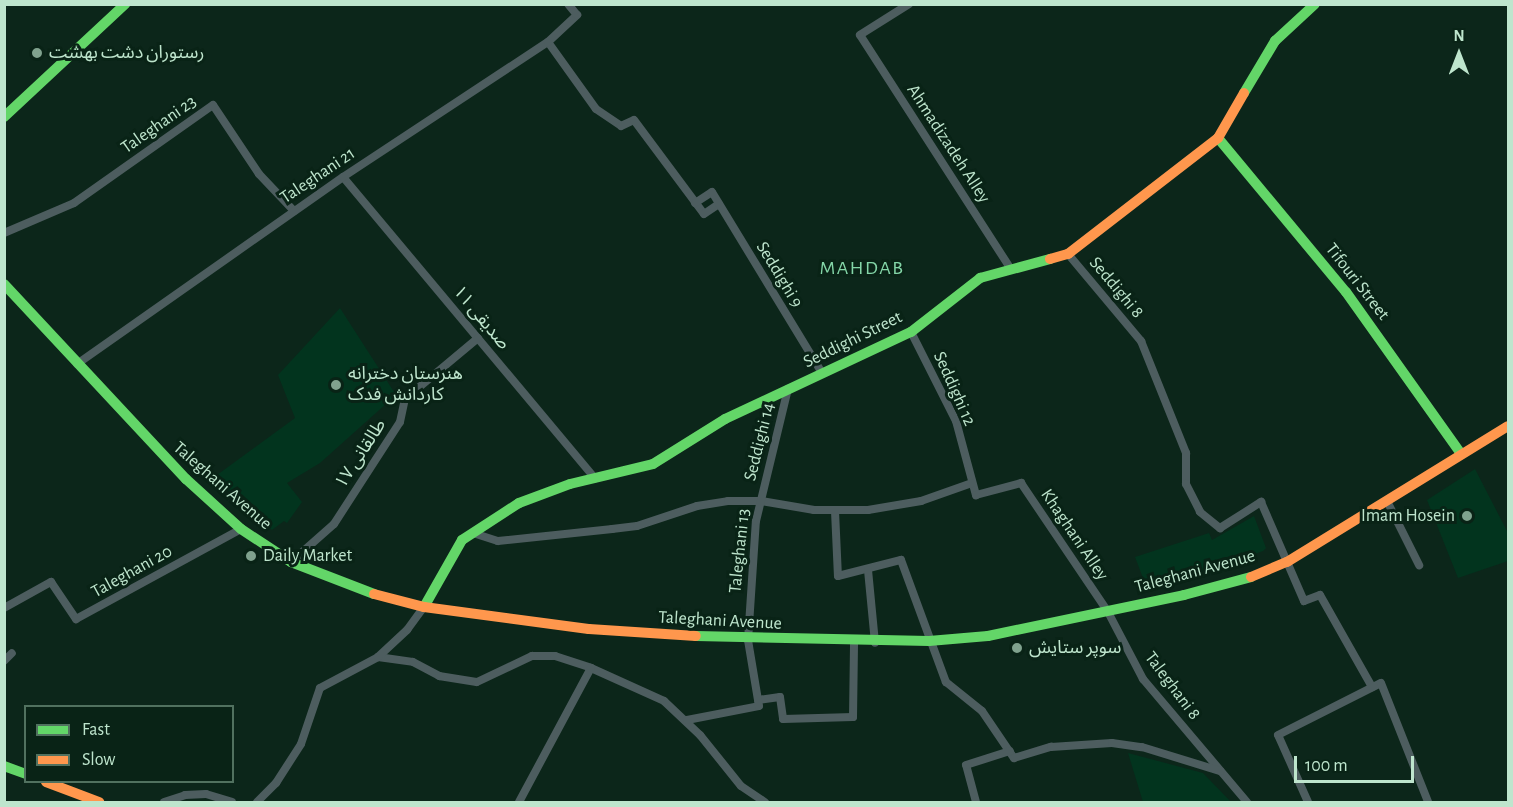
<!DOCTYPE html>
<meta charset="utf-8">
<style>
body{margin:0}
#map{position:relative;width:1513px;height:807px;overflow:hidden;background:#0c261a;font-family:"Alegreya Sans","Noto Sans Arabic",sans-serif}
div>[style]{position:absolute}
.built>*{inset:0;background:#02341e}
.street>*{height:8px;margin:-4px;padding:0 4px;transform-origin:4px;border-radius:4px;background:#4d5d5f}
.fast>*{height:10px;margin:-5px;padding:0 5px;transform-origin:5px;border-radius:5px;background:#63d668}
.slow>*{height:10px;margin:-5px;padding:0 5px;transform-origin:5px;border-radius:5px;background:#ff974d}
.dots>*{width:16px;height:16px;translate:-50% -50%;box-sizing:border-box;border:3px solid #092316;border-radius:50%}
span{translate:-50% -50%;white-space:nowrap;text-align:center;line-height:1.15;-webkit-text-stroke:6px #092316;paint-order:stroke}
.poi-label{font-size:18px;color:#bee5cd}
.left{translate:0 -50%;text-align:left}
.right{translate:-100% -50%;text-align:right}
.street-label{font-size:18px;color:#bee5cd}
.neighbourhood-label{font-size:20px;color:#84d6a8;letter-spacing:1.5px}
.frame{position:absolute;inset:0;border:6px solid #bee5cd;pointer-events:none}
.legend{position:absolute;left:24px;top:705px;width:210px;height:78px;box-sizing:border-box;background:#092316;border:2px solid #51715f;margin:0;padding:8px 10px;list-style:none;font-size:18px;color:#bee5cd}
.legend li{display:flex;align-items:center;gap:12px;height:30px}
.legend b{width:30px;border:2px solid #51715f}
.north{position:absolute;left:1429px;top:24px;width:60px;height:60px;-webkit-text-stroke:4px #092316;paint-order:stroke;rotate:0deg;font-size:16px;font-weight:700;line-height:24px;text-align:center;color:#bee5cd}
.north::after{content:'';display:block;margin:auto;width:21px;height:27px;background:#bee5cd;clip-path:polygon(50% 0,100% 100%,50% 72%,0 100%)}
.scale{position:absolute;left:1294px;top:756px;width:120px;height:27px;box-sizing:border-box;border:3px solid #bee5cd;border-top:0;padding-left:8px;font-size:18px;line-height:21px;white-space:nowrap;color:#bee5cd;-webkit-text-stroke:4px #092316;paint-order:stroke}
</style>
<div id="map">
<div class="built">
<div style="clip-path:polygon(340px 308px,396px 395px,320px 463px,287px 483px,302px 502px,287px 523px,284px 521px,272px 530px,215px 485px,221px 481px,217px 475px,295px 418px,278px 375px)"></div>
<div style="clip-path:polygon(1475px 469px,1508px 533px,1508px 561px,1458px 578px,1427px 500px)"></div>
<div style="clip-path:polygon(1254px 516px,1266px 548px,1263px 551px,1217px 568px,1146px 586px,1135px 557px,1209px 533px,1212px 540px)"></div>
<div style="clip-path:polygon(1128px 753px,1203px 773px,1231px 802px,1143px 802px)"></div>
</div>
<div class="street">
<div style="left:909px;top:4px;width:58px;rotate:147.7deg"></div>
<div style="left:860px;top:35px;width:278px;rotate:57.2deg"></div>
<div style="left:548px;top:42px;width:82px;rotate:54.4deg"></div>
<div style="left:596px;top:109px;width:30px;rotate:34deg"></div>
<div style="left:621px;top:126px;width:14px;rotate:-25deg"></div>
<div style="left:634px;top:120px;width:117px;rotate:53.3deg"></div>
<div style="left:704px;top:214px;width:18px;rotate:-34deg"></div>
<div style="left:343px;top:177px;width:393px;rotate:50.1deg"></div>
<div style="left:695px;top:203px;width:20px;rotate:-33deg"></div>
<div style="left:712px;top:192px;width:212px;rotate:58.7deg"></div>
<div style="left:4px;top:233px;width:76px;rotate:-23.2deg"></div>
<div style="left:74px;top:203px;width:170px;rotate:-35.2deg"></div>
<div style="left:213px;top:105px;width:83px;rotate:56.3deg"></div>
<div style="left:259px;top:174px;width:51px;rotate:46.6deg"></div>
<div style="left:1068px;top:254px;width:114px;rotate:50deg"></div>
<div style="left:1141px;top:341px;width:121px;rotate:68.1deg"></div>
<div style="left:1186px;top:453px;width:31px;rotate:90deg"></div>
<div style="left:1186px;top:484px;width:31px;rotate:63deg"></div>
<div style="left:1200px;top:512px;width:26px;rotate:39deg"></div>
<div style="left:1220px;top:528px;width:49px;rotate:-32.4deg"></div>
<div style="left:1261px;top:502px;width:108px;rotate:66.5deg"></div>
<div style="left:1304px;top:601px;width:17px;rotate:-21deg"></div>
<div style="left:1320px;top:595px;width:106px;rotate:60.5deg"></div>
<div style="left:911px;top:332px;width:100px;rotate:63.2deg"></div>
<div style="left:956px;top:421px;width:77px;rotate:74.9deg"></div>
<div style="left:976px;top:495px;width:47px;rotate:-14.9deg"></div>
<div style="left:1021px;top:483px;width:156px;rotate:56deg"></div>
<div style="left:1108px;top:612px;width:76px;rotate:62.4deg"></div>
<div style="left:1143px;top:679px;width:161px;rotate:49.8deg"></div>
<div style="left:77px;top:364px;width:325px;rotate:-35.1deg"></div>
<div style="left:343px;top:177px;width:245px;rotate:-33.4deg"></div>
<div style="left:548px;top:42px;width:40px;rotate:-43deg"></div>
<div style="left:577px;top:15px;width:14px;rotate:-129deg"></div>
<div style="left:1387px;top:501px;width:72px;rotate:63.4deg"></div>
<div style="left:835px;top:511px;width:65px;rotate:87.4deg"></div>
<div style="left:838px;top:576px;width:65px;rotate:-14.3deg"></div>
<div style="left:901px;top:560px;width:130px;rotate:69.8deg"></div>
<div style="left:946px;top:682px;width:46px;rotate:38.9deg"></div>
<div style="left:982px;top:711px;width:57px;rotate:55.8deg"></div>
<div style="left:1014px;top:758px;width:39px;rotate:-17deg"></div>
<div style="left:1051px;top:747px;width:61px;rotate:-3.8deg"></div>
<div style="left:1112px;top:743px;width:30px;rotate:8deg"></div>
<div style="left:1142px;top:747px;width:82px;rotate:17.1deg"></div>
<div style="left:473px;top:533px;width:26px;rotate:18deg"></div>
<div style="left:498px;top:541px;width:115px;rotate:-6deg"></div>
<div style="left:612px;top:529px;width:25px;rotate:-7deg"></div>
<div style="left:637px;top:526px;width:63px;rotate:-18.4deg"></div>
<div style="left:697px;top:506px;width:31px;rotate:-9deg"></div>
<div style="left:728px;top:501px;width:33px"></div>
<div style="left:761px;top:501px;width:54px;rotate:9.6deg"></div>
<div style="left:814px;top:510px;width:54px"></div>
<div style="left:868px;top:510px;width:54px;rotate:-9.6deg"></div>
<div style="left:921px;top:501px;width:54px;rotate:-19.4deg"></div>
<div style="left:291px;top:562px;width:57px;rotate:-41.5deg"></div>
<div style="left:334px;top:524px;width:121px;rotate:-57.1deg"></div>
<div style="left:400px;top:422px;width:24px;rotate:-78deg"></div>
<div style="left:405px;top:399px;width:95px;rotate:-39.9deg"></div>
<div style="left:868px;top:570px;width:73px;rotate:84.5deg"></div>
<div style="left:4px;top:608px;width:54px;rotate:-29deg"></div>
<div style="left:51px;top:582px;width:45px;rotate:56deg"></div>
<div style="left:76px;top:619px;width:188px;rotate:-28.6deg"></div>
<div style="left:378px;top:657px;width:35px;rotate:8deg"></div>
<div style="left:413px;top:662px;width:30px;rotate:28deg"></div>
<div style="left:439px;top:676px;width:38px;rotate:9deg"></div>
<div style="left:477px;top:682px;width:61px;rotate:-25.3deg"></div>
<div style="left:532px;top:656px;width:23px"></div>
<div style="left:555px;top:656px;width:38px;rotate:18deg"></div>
<div style="left:591px;top:668px;width:80px;rotate:24.3deg"></div>
<div style="left:664px;top:701px;width:50px;rotate:43.4deg"></div>
<div style="left:700px;top:735px;width:65px;rotate:51.2deg"></div>
<div style="left:741px;top:786px;width:29px;rotate:34deg"></div>
<div style="left:4px;top:661px;width:11px;rotate:-45deg"></div>
<div style="left:758px;top:700px;width:22px;rotate:-8deg"></div>
<div style="left:780px;top:697px;width:22px;rotate:82deg"></div>
<div style="left:783px;top:719px;width:70px;rotate:-1.6deg"></div>
<div style="left:853px;top:717px;width:75px;rotate:-89.2deg"></div>
<div style="left:687px;top:720px;width:73px;rotate:-11deg"></div>
<div style="left:759px;top:706px;width:67px;rotate:-99.5deg"></div>
<div style="left:748px;top:640px;width:119px;rotate:-86.2deg"></div>
<div style="left:756px;top:521px;width:136px;rotate:-76.4deg"></div>
<div style="left:164px;top:802px;width:22px;rotate:-18deg"></div>
<div style="left:185px;top:795px;width:21px;rotate:-3deg"></div>
<div style="left:206px;top:794px;width:27px;rotate:17deg"></div>
<div style="left:257px;top:802px;width:27px;rotate:-45deg"></div>
<div style="left:276px;top:783px;width:46px;rotate:-57.3deg"></div>
<div style="left:301px;top:744px;width:59px;rotate:-71.3deg"></div>
<div style="left:320px;top:688px;width:66px;rotate:-28.1deg"></div>
<div style="left:378px;top:657px;width:40px;rotate:-43deg"></div>
<div style="left:407px;top:630px;width:29px;rotate:-54deg"></div>
<div style="left:519px;top:802px;width:152px;rotate:-61.8deg"></div>
<div style="left:976px;top:802px;width:38px;rotate:-105deg"></div>
<div style="left:966px;top:765px;width:46px;rotate:-17.7deg"></div>
<div style="left:1308px;top:802px;width:73px;rotate:-114.1deg"></div>
<div style="left:1278px;top:735px;width:115px;rotate:-26.8deg"></div>
<div style="left:1381px;top:683px;width:128px;rotate:68.4deg"></div>
</div>
<div class="fast">
<div style="left:1244px;top:93px;width:61px;rotate:-59.2deg"></div>
<div style="left:1275px;top:41px;width:54px;rotate:-42.8deg"></div>
<div style="left:4px;top:117px;width:166px;rotate:-43deg"></div>
<div style="left:1218px;top:138px;width:200px;rotate:50.3deg"></div>
<div style="left:1346px;top:292px;width:199px;rotate:54.6deg"></div>
<div style="left:4px;top:284px;width:267px;rotate:47deg"></div>
<div style="left:186px;top:479px;width:74px;rotate:42.3deg"></div>
<div style="left:241px;top:529px;width:60px;rotate:33.4deg"></div>
<div style="left:291px;top:562px;width:89px;rotate:21.1deg"></div>
<div style="left:424px;top:607px;width:77px;rotate:-60.4deg"></div>
<div style="left:462px;top:540px;width:68px;rotate:-33deg"></div>
<div style="left:519px;top:503px;width:54px;rotate:-20.4deg"></div>
<div style="left:570px;top:484px;width:85px;rotate:-13.5deg"></div>
<div style="left:653px;top:464px;width:85px;rotate:-32deg"></div>
<div style="left:725px;top:419px;width:205px;rotate:-25.1deg"></div>
<div style="left:911px;top:332px;width:88px;rotate:-38deg"></div>
<div style="left:980px;top:278px;width:73px;rotate:-15.2deg"></div>
<div style="left:696px;top:636px;width:233px;rotate:1.2deg"></div>
<div style="left:929px;top:641px;width:59px;rotate:-4.8deg"></div>
<div style="left:988px;top:636px;width:200px;rotate:-11.8deg"></div>
<div style="left:1184px;top:595px;width:69px;rotate:-15deg"></div>
<div style="left:4px;top:766px;width:23px;rotate:20deg"></div>
</div>
<div class="slow">
<div style="left:1050px;top:259px;width:19px;rotate:-16deg"></div>
<div style="left:1068px;top:254px;width:190px;rotate:-37.7deg"></div>
<div style="left:1218px;top:138px;width:52px;rotate:-60deg"></div>
<div style="left:1251px;top:577px;width:39px;rotate:-23deg"></div>
<div style="left:1287px;top:562px;width:259px;rotate:-31.6deg"></div>
<div style="left:374px;top:594px;width:52px;rotate:14.6deg"></div>
<div style="left:424px;top:607px;width:166px;rotate:7.6deg"></div>
<div style="left:589px;top:629px;width:107px;rotate:3.7deg"></div>
<div style="left:46px;top:782px;width:57px;rotate:20.7deg"></div>
</div>
<div class="dots">
<div style="left:37px;top:53px;background:#80a28e"></div>
<div style="left:336px;top:385px;background:#80a28e"></div>
<div style="left:1467px;top:516px;background:#80a28e"></div>
<div style="left:251px;top:556px;background:#80a28e"></div>
<div style="left:1017px;top:648px;background:#80a28e"></div>
</div>
<div class="poi-label">
<span class="left" style="left:49px;top:53px">رستوران دشت بهشت</span>
<span class="left" style="left:348px;top:385px">هنرستان دخترانه<br>کاردانش فدک</span>
<span class="right" style="left:1455px;top:516px">Imam Hosein</span>
<span class="left" style="left:263px;top:556px">Daily Market</span>
<span class="left" style="left:1029px;top:648px">سوپر ستایش</span>
</div>
<div class="street-label">
<span style="left:159px;top:125px;rotate:-35deg">Taleghani 23</span>
<span style="left:948px;top:144px;rotate:57deg">Ahmadizadeh Alley</span>
<span style="left:318px;top:176px;rotate:-34deg">Taleghani 21</span>
<span style="left:779px;top:275px;rotate:59deg">Seddighi 9</span>
<span style="left:1357px;top:282px;rotate:52deg">Tifouri Street</span>
<span style="left:1116px;top:288px;rotate:50deg">Seddighi 8</span>
<span style="left:481px;top:318px;rotate:50deg">صدیقی ۱۱</span>
<span style="left:853px;top:340px;rotate:-26deg">Seddighi Street</span>
<span style="left:954px;top:389px;rotate:66deg">Seddighi 12</span>
<span style="left:760px;top:442px;rotate:-76deg">Seddighi 14</span>
<span style="left:361px;top:454px;rotate:-57deg">طالقانی ۱۷</span>
<span style="left:222px;top:486px;rotate:41deg">Taleghani Avenue</span>
<span style="left:1074px;top:535px;rotate:56deg">Khaghani Alley</span>
<span style="left:740px;top:551px;rotate:-84deg">Taleghani 13</span>
<span style="left:132px;top:572px;rotate:-29deg">Taleghani 20</span>
<span style="left:1195px;top:572px;rotate:-15deg">Taleghani Avenue</span>
<span style="left:720px;top:621px;rotate:3deg">Taleghani Avenue</span>
<span style="left:1172px;top:686px;rotate:53deg">Taleghani 8</span>
</div>
<div class="neighbourhood-label">
<span style="left:862px;top:268px">MAHDAB</span>
</div>
<div class="frame"></div>
<ul class="legend">
<li><b style="height:8px;background:#63d668"></b>Fast</li>
<li><b style="height:8px;background:#ff974d"></b>Slow</li>
</ul>
<div class="north">N</div>
<div class="scale">100 m</div>
</div>
